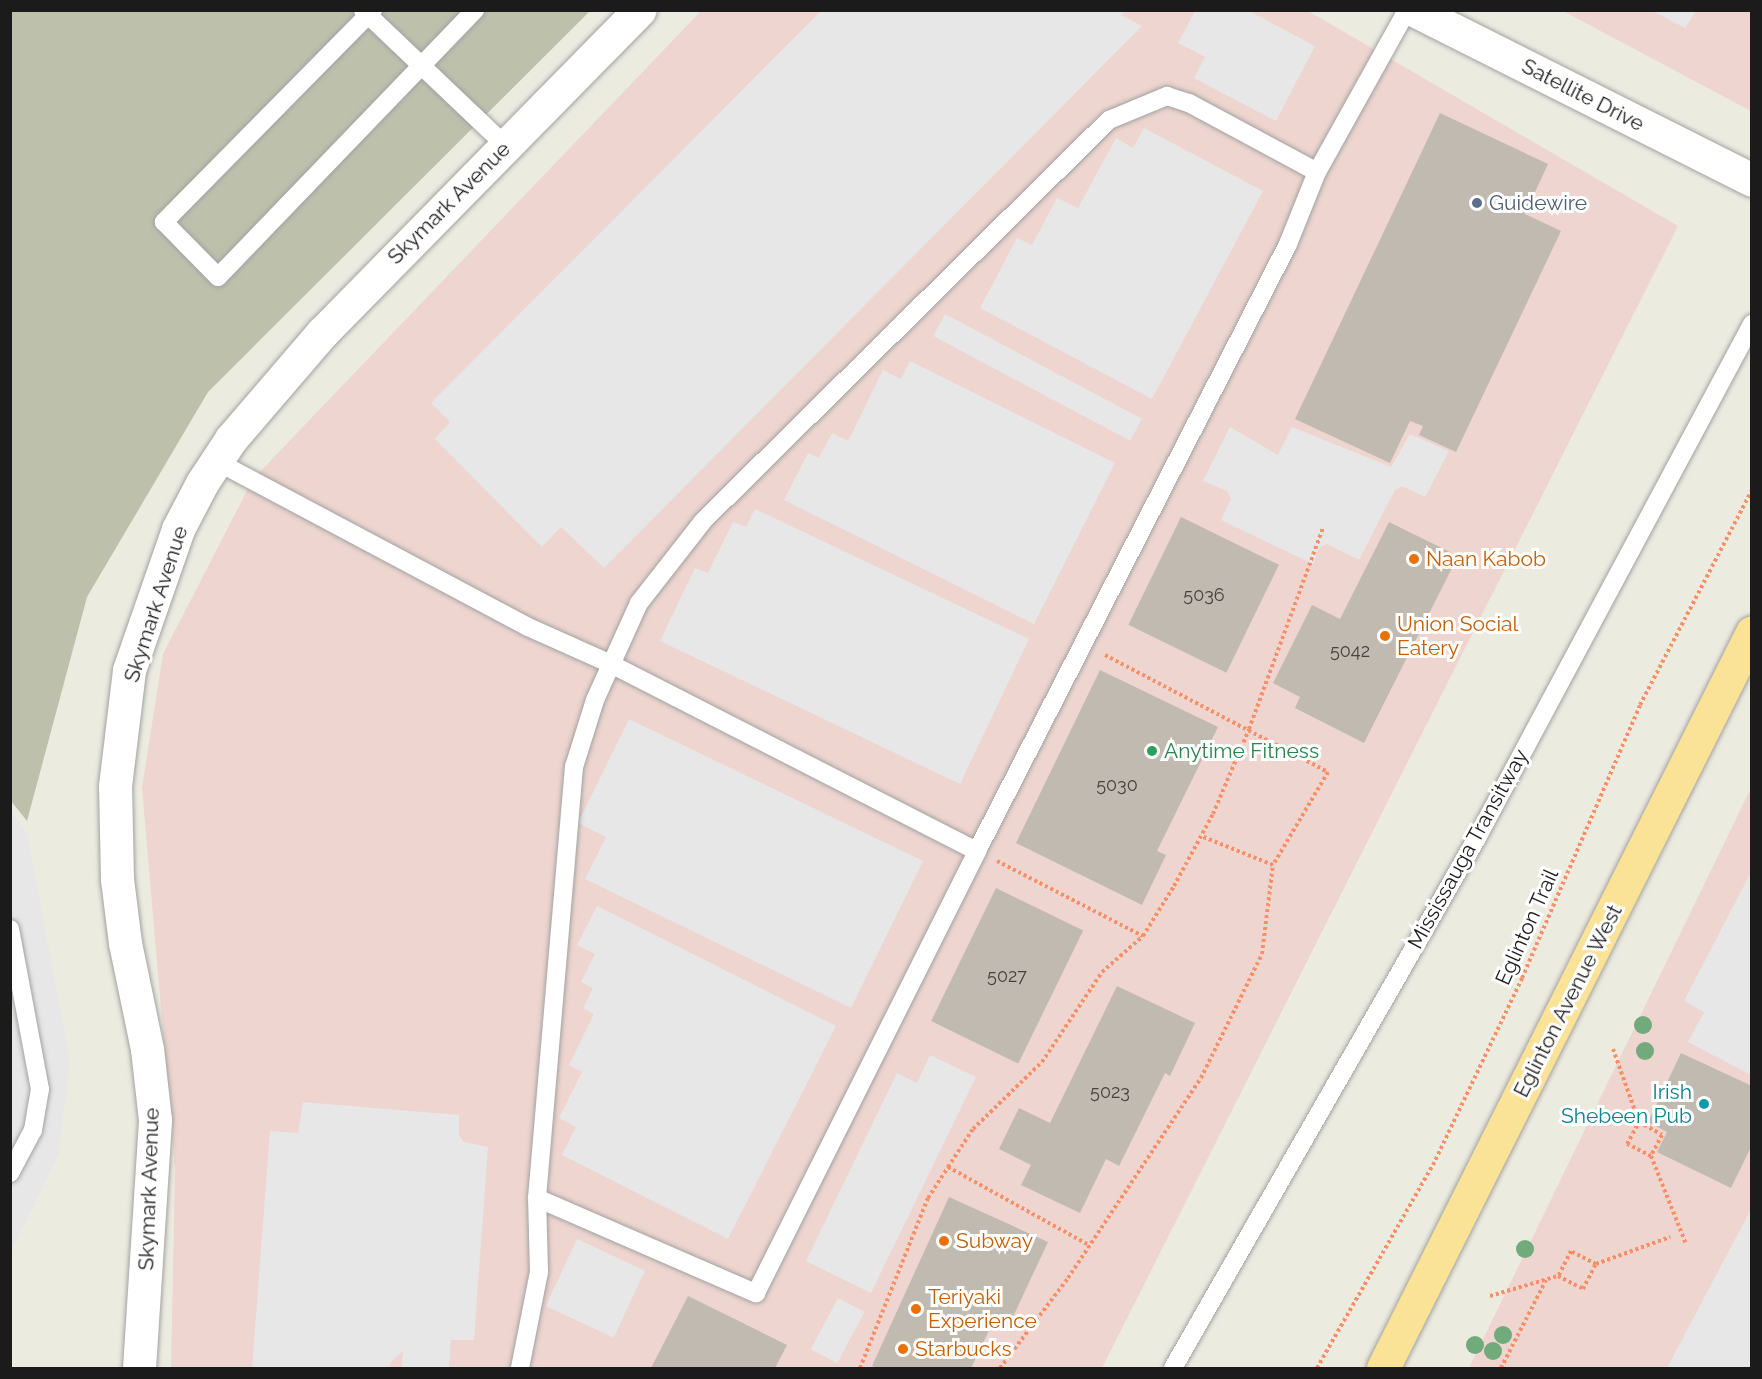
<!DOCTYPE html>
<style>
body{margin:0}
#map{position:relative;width:1762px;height:1379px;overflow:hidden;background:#ecebe0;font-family:Raleway,sans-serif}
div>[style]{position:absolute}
.commercial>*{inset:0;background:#eed5cf}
.construction>*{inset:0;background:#bdc1ac}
.parking>*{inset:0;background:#e7e7e7;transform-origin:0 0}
.building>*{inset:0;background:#c1bab0;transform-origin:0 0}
.path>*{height:4px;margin-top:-2px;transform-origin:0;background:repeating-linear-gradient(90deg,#f88f66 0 3px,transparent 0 6px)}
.roads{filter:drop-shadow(0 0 2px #a2a2a2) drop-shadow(0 0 2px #a2a2a2)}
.service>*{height:18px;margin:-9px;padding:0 9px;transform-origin:9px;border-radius:9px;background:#fff}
.minor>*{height:33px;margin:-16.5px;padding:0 16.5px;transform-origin:16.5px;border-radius:16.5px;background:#fff}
.primary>*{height:33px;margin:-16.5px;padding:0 16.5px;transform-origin:16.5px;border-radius:16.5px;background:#fae297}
.trees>*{width:18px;height:18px;margin:-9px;border-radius:50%;background:#71aa7b}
.dots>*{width:16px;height:16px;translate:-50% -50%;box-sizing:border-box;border:3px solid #fff;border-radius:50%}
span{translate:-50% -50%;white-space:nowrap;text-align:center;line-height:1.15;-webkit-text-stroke:6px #fff;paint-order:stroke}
.number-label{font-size:18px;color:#444340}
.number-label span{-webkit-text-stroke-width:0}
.street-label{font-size:21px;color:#1b1b1b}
.service-label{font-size:21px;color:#4e5e75}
.left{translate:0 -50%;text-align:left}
.food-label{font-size:21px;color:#c56008}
.leisure-label{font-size:21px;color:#27864d}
.culture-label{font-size:21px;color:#0d838f}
.right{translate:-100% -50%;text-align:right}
.frame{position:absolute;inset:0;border:12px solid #1b1b1b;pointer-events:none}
</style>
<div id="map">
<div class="commercial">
<div style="clip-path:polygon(701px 11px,1308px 11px,1678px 226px,1102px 1368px,171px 1368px,175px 1171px,142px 788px,163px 654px,253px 479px)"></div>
<div style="clip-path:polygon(1563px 11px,1751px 11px,1751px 111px)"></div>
<div style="clip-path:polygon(1751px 788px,1751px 1368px,1469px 1368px)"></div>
</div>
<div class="construction">
<div style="clip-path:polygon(11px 11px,590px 11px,208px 392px,87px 597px,27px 821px,11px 801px)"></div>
</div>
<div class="parking">
<div style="clip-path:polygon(1247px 10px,1315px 46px,1276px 121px,1194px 78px,1205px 57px,1178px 43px,1195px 11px)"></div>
<div style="clip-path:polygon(1126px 11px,1121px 15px,1142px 26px,604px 568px,561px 527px,542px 547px,435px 439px,450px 422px,431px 403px,821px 11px)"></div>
<div style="clip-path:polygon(1653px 11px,1696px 10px,1696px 11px,1685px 28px)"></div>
<div style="clip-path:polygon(1144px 128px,1263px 191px,1152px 399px,980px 308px,1017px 238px,1032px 245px,1057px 198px,1078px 208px,1116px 138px,1133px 148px)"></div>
<div style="left:945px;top:314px;width:223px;height:25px;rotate:28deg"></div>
<div style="clip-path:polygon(910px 361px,1115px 463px,1034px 624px,784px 500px,808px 453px,819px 458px,832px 433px,848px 441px,883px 370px,901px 379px)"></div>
<div style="clip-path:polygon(1230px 427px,1278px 455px,1292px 427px,1391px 467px,1410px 434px,1449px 451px,1425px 497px,1402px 486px,1395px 490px,1359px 560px,1327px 544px,1319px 548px,1313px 564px,1221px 520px,1231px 499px,1227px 491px,1203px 481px)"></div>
<div style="clip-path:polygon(755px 509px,1029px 639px,960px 784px,660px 641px,695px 568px,708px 573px,733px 522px,746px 527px)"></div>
<div style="clip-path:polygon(629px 719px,923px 861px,851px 1008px,585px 879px,606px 837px,578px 823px)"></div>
<div style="clip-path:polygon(11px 810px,27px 833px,70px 1061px,59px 1154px,11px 1251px,10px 1015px,15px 1013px,10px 991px)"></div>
<div style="clip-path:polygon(1751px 872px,1752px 1075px,1751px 1075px,1688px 1042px,1704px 1012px,1684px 1001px)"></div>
<div style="clip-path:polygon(597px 906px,836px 1026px,728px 1239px,562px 1155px,576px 1127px,559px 1118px,582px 1072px,569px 1065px,594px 1014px,583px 1008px,593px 988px,581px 982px,595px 954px,577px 945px)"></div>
<div style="clip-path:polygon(930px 1055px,976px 1077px,871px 1293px,806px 1261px,897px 1073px,917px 1083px)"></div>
<div style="clip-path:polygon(303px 1102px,459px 1115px,459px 1135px,464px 1142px,488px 1147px,474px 1340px,451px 1340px,449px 1368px,402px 1368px,403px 1351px,391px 1362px,390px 1368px,252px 1368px,270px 1131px,298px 1133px)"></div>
<div style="clip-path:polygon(1751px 1209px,1751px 1368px,1667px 1368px)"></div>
<div style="left:577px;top:1239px;width:75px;height:74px;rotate:25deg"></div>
<div style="left:838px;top:1298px;width:30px;height:58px;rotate:28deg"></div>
</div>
<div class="building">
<div style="clip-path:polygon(1440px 113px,1548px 164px,1525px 214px,1561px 231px,1456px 452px,1419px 435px,1423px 426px,1410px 421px,1390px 463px,1295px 419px)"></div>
<div style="left:1181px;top:517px;width:109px;height:120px;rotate:26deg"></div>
<div style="clip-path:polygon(1389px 522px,1458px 556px,1364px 743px,1295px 708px,1300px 697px,1273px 683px,1312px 605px,1340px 619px)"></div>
<div style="clip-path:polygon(1100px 670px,1218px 727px,1157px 851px,1166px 855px,1142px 905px,1016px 843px)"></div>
<div style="left:996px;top:888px;width:97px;height:148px;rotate:26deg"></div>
<div style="clip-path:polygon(1117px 986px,1195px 1023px,1170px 1076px,1165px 1073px,1119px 1166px,1106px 1159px,1080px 1213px,1021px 1185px,1031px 1165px,999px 1149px,1019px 1108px,1050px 1123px)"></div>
<div style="clip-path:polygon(1681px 1053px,1752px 1086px,1752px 1145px,1731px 1188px,1657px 1152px,1667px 1132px,1648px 1122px)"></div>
<div style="clip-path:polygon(949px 1197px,1048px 1242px,1011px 1321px,997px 1314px,971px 1368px,878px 1368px,872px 1366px)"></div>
<div style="clip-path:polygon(688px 1296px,787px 1345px,775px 1368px,651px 1368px)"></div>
</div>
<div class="path">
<div style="left:1105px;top:655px;width:252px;rotate:27.7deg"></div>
<div style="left:1328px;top:772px;width:108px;rotate:120.6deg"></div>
<div style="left:997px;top:861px;width:164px;rotate:27.2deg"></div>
<div style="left:1613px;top:1049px;width:77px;rotate:70.4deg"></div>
<div style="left:1639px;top:1122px;width:26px;rotate:29deg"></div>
<div style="left:1662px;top:1135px;width:24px;rotate:118deg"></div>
<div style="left:1651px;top:1156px;width:27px;rotate:-153deg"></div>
<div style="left:1627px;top:1144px;width:25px;rotate:-61deg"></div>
<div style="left:1651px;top:1156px;width:95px;rotate:68.3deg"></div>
<div style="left:948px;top:1167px;width:161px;rotate:29deg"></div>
<div style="left:1596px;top:1264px;width:79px;rotate:-20deg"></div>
<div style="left:1490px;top:1296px;width:71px;rotate:-16.4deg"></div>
<div style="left:1558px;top:1276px;width:28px;rotate:27deg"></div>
<div style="left:1583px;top:1289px;width:28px;rotate:-63deg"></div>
<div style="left:1596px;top:1264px;width:28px;rotate:-153deg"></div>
<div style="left:1571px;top:1251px;width:28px;rotate:117deg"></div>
<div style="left:860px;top:1368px;width:183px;rotate:-68.2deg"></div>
<div style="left:928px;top:1198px;width:37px;rotate:-57deg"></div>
<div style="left:948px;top:1167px;width:45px;rotate:-56.7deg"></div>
<div style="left:973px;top:1129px;width:96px;rotate:-44.2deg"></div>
<div style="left:1042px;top:1062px;width:108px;rotate:-56.3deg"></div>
<div style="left:1102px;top:972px;width:55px;rotate:-41.3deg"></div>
<div style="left:1143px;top:936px;width:59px;rotate:-58.2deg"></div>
<div style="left:1174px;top:886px;width:82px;rotate:-61.6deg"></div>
<div style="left:1213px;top:814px;width:92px;rotate:-67deg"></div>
<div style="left:1249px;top:729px;width:214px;rotate:-69.8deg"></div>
<div style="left:1000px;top:1368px;width:113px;rotate:-52.9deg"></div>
<div style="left:1068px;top:1278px;width:240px;rotate:-56.4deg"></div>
<div style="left:1201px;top:1078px;width:138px;rotate:-63.8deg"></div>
<div style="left:1262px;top:954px;width:90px;rotate:-83deg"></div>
<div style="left:1273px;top:865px;width:78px;rotate:-158.1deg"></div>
<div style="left:1317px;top:1368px;width:234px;rotate:-60.3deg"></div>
<div style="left:1433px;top:1165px;width:207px;rotate:-64.5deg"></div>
<div style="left:1522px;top:978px;width:297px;rotate:-66.6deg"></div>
<div style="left:1640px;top:705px;width:242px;rotate:-62.5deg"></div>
<div style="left:1501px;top:1368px;width:99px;rotate:-62.9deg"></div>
</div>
<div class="roads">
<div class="service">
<div style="left:363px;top:10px;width:197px;rotate:43.6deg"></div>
<div style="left:373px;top:10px;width:298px;rotate:134.6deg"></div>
<div style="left:164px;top:222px;width:77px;rotate:45.5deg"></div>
<div style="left:218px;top:277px;width:371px;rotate:-46.1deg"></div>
<div style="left:216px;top:461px;width:353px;rotate:28deg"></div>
<div style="left:528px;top:627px;width:91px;rotate:24deg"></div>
<div style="left:611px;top:664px;width:411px;rotate:27.1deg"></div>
<div style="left:10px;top:929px;width:163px;rotate:79.4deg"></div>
<div style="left:40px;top:1089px;width:42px;rotate:99.7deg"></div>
<div style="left:33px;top:1130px;width:49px;rotate:118.1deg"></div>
<div style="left:537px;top:1198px;width:239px;rotate:23.5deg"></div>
<div style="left:756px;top:1293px;width:494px;rotate:-63.4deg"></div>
<div style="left:977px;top:851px;width:682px;rotate:-62.87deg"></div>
<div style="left:1288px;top:244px;width:78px;rotate:-68.1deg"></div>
<div style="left:1317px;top:172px;width:185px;rotate:-60.9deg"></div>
<div style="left:520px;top:1368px;width:98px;rotate:-78.8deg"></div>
<div style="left:539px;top:1272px;width:74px;rotate:-91.5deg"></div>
<div style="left:537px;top:1198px;width:433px;rotate:-85.1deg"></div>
<div style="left:574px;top:767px;width:70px;rotate:-72.6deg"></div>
<div style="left:595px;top:700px;width:107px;rotate:-65.6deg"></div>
<div style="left:639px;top:603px;width:104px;rotate:-52deg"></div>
<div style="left:703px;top:521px;width:571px;rotate:-44.65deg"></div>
<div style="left:1109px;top:120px;width:63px;rotate:-22.5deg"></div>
<div style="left:1167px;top:96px;width:23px;rotate:18deg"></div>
<div style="left:1189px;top:103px;width:145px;rotate:28.3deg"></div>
<div style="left:1173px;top:1368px;width:613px;rotate:-60.17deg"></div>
<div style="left:1478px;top:836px;width:581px;rotate:-61.85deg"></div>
</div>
<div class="minor">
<div style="left:1414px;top:10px;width:378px;rotate:26.7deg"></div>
<div style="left:139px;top:1368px;width:249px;rotate:-86.3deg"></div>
<div style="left:155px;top:1120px;width:71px;rotate:-96.4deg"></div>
<div style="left:147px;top:1049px;width:108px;rotate:-101.7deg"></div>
<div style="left:125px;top:943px;width:64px;rotate:-97.1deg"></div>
<div style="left:117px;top:879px;width:93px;rotate:-91.2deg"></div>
<div style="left:115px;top:786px;width:117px;rotate:-83.1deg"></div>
<div style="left:129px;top:670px;width:149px;rotate:-70.8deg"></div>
<div style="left:178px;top:529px;width:52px;rotate:-62.4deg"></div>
<div style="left:202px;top:483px;width:53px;rotate:-56.6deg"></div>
<div style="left:231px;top:439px;width:140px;rotate:-49.4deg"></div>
<div style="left:322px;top:333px;width:453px;rotate:-45.5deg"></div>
</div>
<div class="primary">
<div style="left:1383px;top:1368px;width:823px;rotate:-63.37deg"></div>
</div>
</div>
<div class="trees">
<div style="left:1643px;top:1025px"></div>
<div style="left:1645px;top:1051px"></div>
<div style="left:1525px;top:1249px"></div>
<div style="left:1503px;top:1335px"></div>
<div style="left:1475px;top:1345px"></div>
<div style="left:1493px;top:1351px"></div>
</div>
<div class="dots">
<div style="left:1477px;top:203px;background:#5c6f8a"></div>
<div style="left:1414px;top:559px;background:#e8710a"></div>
<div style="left:1385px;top:636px;background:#e8710a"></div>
<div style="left:1152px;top:751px;background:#2e9e5b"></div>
<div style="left:1704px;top:1104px;background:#0f9aa8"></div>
<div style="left:944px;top:1241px;background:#e8710a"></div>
<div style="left:916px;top:1309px;background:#e8710a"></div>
<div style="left:903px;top:1349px;background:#e8710a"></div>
</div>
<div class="number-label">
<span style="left:1204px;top:595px">5036</span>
<span style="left:1350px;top:651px">5042</span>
<span style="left:1117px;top:785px">5030</span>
<span style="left:1007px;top:976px">5027</span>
<span style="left:1110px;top:1092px">5023</span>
</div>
<div class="street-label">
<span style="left:1583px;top:95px;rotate:27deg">Satellite Drive</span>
<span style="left:449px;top:203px;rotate:-45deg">Skymark Avenue</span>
<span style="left:156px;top:604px;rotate:-72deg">Skymark Avenue</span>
<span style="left:1468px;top:849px;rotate:-61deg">Mississauga Transitway</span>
<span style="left:1527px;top:927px;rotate:-66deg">Eglinton Trail</span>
<span style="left:1568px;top:1001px;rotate:-63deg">Eglinton Avenue West</span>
<span style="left:149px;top:1189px;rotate:-88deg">Skymark Avenue</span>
</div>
<div class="service-label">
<span class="left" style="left:1489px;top:203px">Guidewire</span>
</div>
<div class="food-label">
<span class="left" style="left:1426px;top:559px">Naan Kabob</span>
<span class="left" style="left:1397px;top:636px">Union Social<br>Eatery</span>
<span class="left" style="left:956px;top:1241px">Subway</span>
<span class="left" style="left:928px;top:1309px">Teriyaki<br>Experience</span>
<span class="left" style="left:915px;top:1349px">Starbucks</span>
</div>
<div class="leisure-label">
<span class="left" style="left:1164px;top:751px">Anytime Fitness</span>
</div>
<div class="culture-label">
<span class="right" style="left:1692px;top:1104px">Irish<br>Shebeen Pub</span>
</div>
<div class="frame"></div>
</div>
